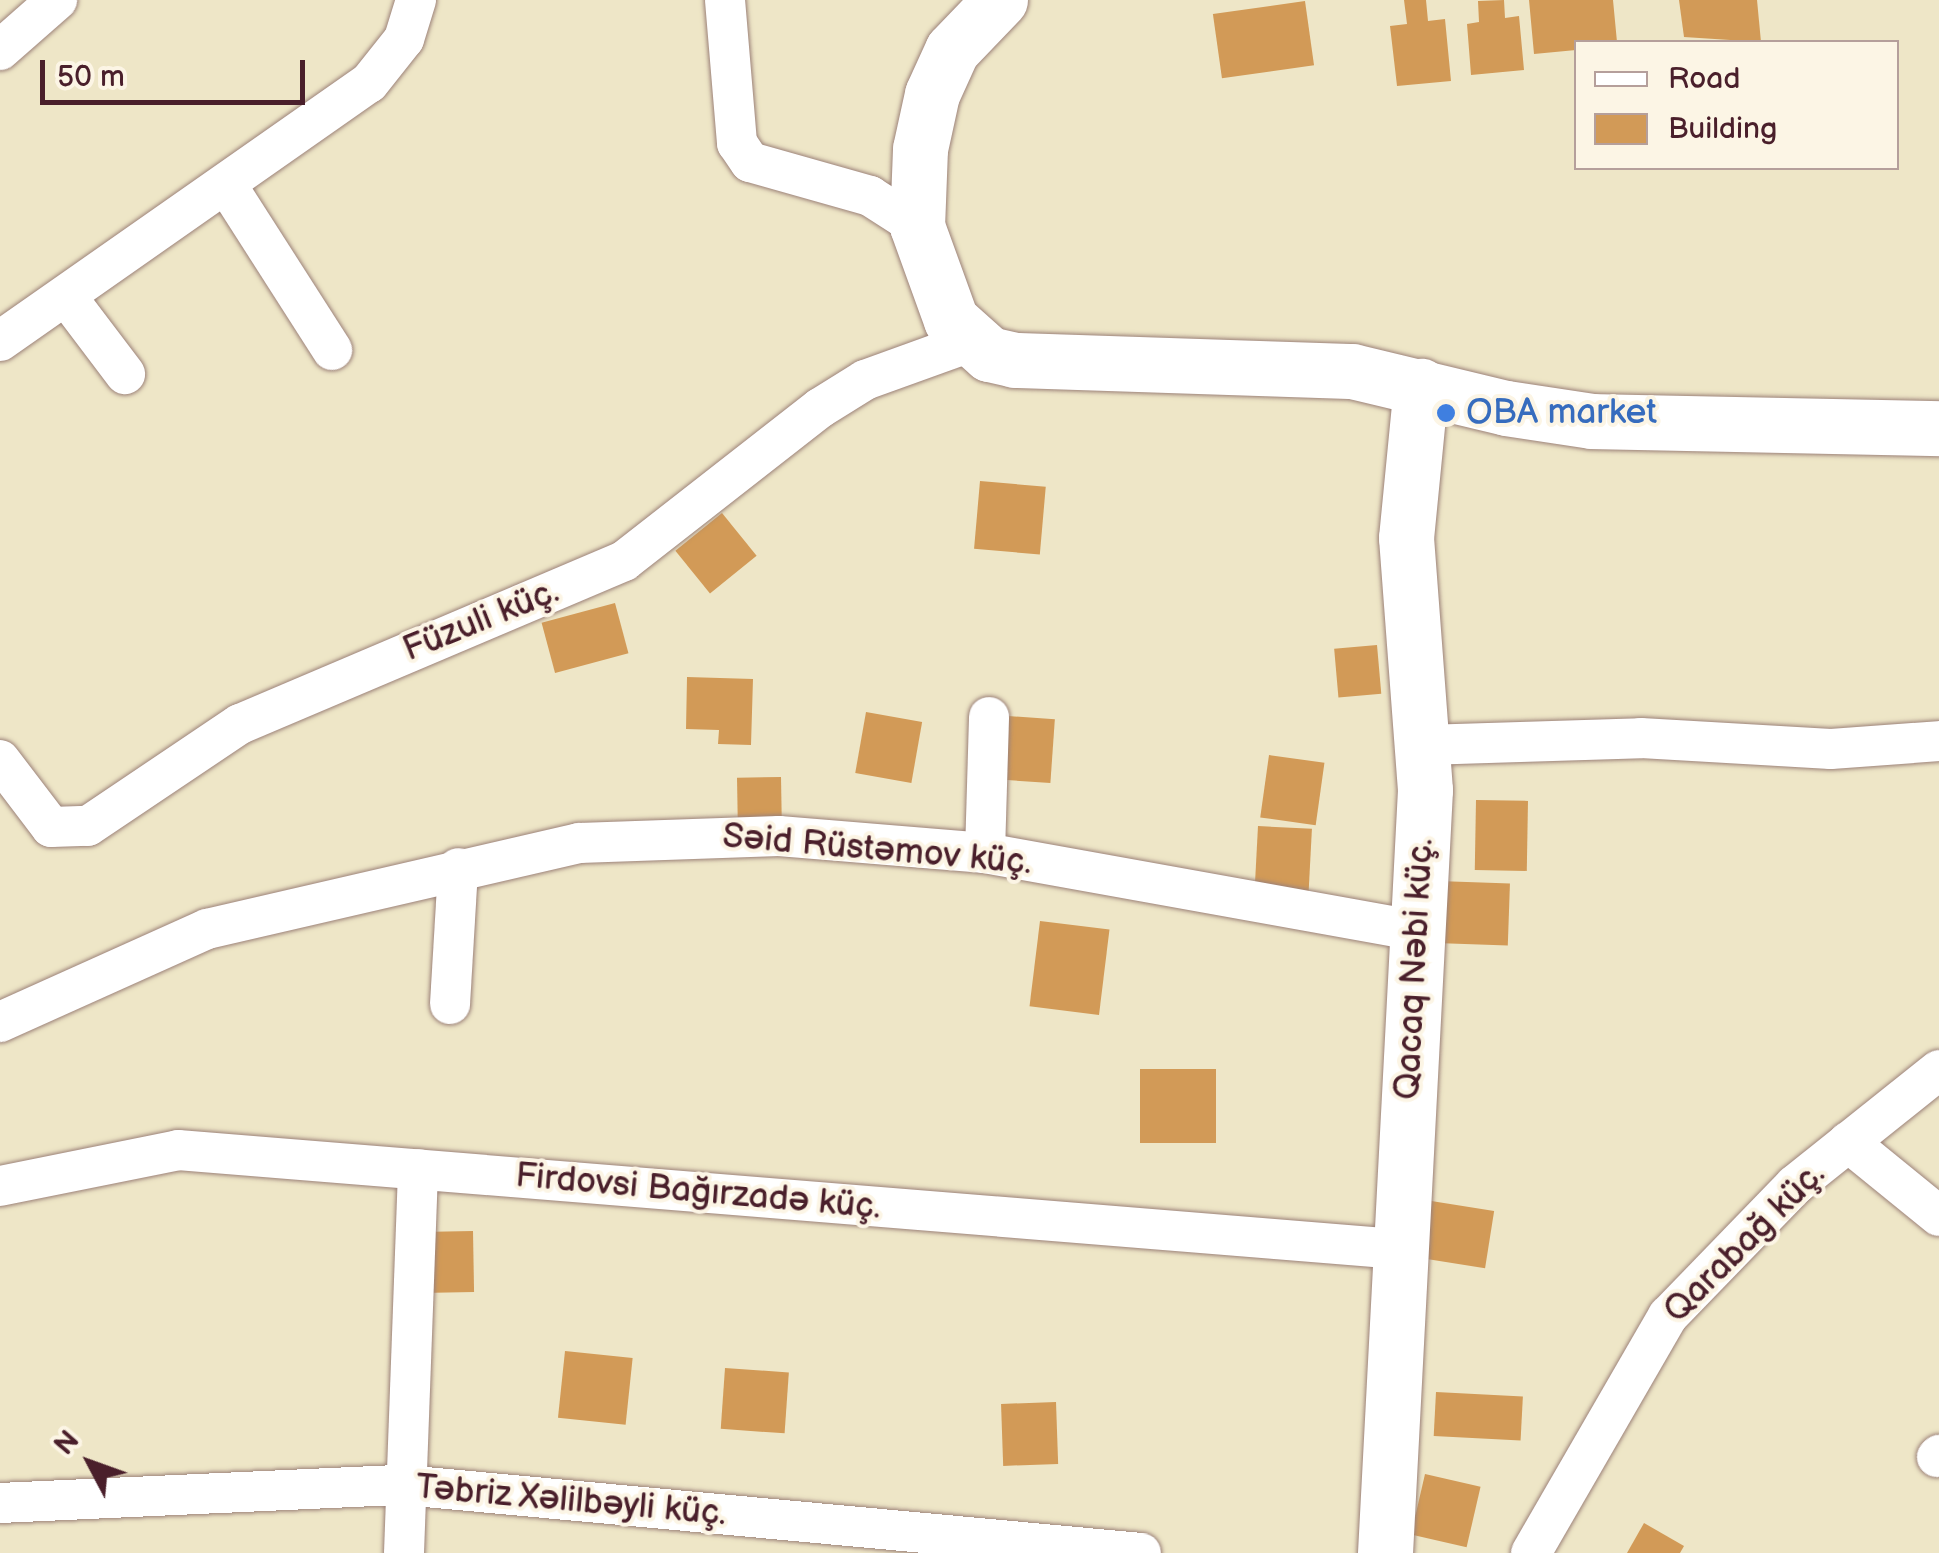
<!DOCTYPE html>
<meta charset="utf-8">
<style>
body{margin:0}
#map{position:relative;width:1939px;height:1553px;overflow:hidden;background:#eee6c7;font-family:"Balsamiq Sans",sans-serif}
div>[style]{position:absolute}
.building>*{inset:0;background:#d29a57;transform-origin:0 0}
.roads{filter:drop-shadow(0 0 2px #9c8279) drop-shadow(0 0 2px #9c8279)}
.street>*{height:40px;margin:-20px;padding:0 20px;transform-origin:20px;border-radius:20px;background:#fff}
.secondary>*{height:55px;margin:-27.5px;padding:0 27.5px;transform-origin:27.5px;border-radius:27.5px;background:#fff}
.dots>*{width:28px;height:28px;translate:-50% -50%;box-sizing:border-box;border:5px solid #fcf5e5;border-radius:50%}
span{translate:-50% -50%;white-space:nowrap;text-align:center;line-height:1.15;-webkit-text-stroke:8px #fcf5e5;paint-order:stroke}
.shop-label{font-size:35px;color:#366cbe}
.left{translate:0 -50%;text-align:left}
.street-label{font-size:35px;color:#4a1f2b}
.legend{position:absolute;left:1574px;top:40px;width:325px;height:130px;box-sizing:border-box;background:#fcf5e5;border:2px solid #b59f9b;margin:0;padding:12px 18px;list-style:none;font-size:30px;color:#4a1f2b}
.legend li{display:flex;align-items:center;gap:20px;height:50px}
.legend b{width:50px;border:2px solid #b59f9b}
.north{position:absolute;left:40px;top:1413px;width:100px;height:100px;-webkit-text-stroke:8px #fcf5e5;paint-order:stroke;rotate:311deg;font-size:28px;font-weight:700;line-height:40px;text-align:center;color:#4a1f2b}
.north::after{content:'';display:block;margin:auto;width:35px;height:45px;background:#4a1f2b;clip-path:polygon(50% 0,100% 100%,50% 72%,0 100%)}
.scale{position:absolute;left:40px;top:60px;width:265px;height:45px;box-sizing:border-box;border:5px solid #4a1f2b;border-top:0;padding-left:12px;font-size:30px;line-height:35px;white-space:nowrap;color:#4a1f2b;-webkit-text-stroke:8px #fcf5e5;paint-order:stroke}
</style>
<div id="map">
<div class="building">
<div style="clip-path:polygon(1404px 0,1426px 0,1428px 21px,1445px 19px,1451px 81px,1397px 86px,1390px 26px,1407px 24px)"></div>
<div style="clip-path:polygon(1504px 0,1505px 18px,1519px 16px,1524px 70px,1471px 75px,1467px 24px,1479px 22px,1478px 1px)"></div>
<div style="clip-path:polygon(1529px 0,1613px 0,1617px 42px,1576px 42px,1576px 50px,1534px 54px)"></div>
<div style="clip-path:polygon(1679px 0,1757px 0,1761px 42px,1684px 37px)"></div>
<div style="left:1305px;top:1px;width:65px;height:93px;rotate:82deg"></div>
<div style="left:980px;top:481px;width:66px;height:68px;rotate:5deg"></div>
<div style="left:722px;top:513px;width:55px;height:60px;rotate:51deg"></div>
<div style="left:615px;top:603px;width:52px;height:76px;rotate:75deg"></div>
<div style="left:1377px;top:645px;width:49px;height:43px;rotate:85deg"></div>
<div style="clip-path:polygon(687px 677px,753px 679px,751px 745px,718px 744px,719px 730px,686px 729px)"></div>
<div style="left:866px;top:712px;width:57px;height:62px;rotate:10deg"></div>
<div style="left:994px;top:715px;width:61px;height:64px;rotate:4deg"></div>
<div style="left:1269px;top:755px;width:56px;height:63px;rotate:8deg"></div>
<div style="left:781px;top:777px;width:44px;height:44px;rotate:89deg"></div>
<div style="left:1476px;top:800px;width:52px;height:70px;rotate:1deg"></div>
<div style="left:1258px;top:826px;width:54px;height:63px;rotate:3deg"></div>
<div style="left:1438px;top:881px;width:72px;height:62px;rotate:2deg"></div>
<div style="left:1040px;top:921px;width:70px;height:86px;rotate:7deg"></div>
<div style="left:1140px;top:1069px;width:76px;height:74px"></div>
<div style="left:1425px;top:1200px;width:70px;height:58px;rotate:9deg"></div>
<div style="left:473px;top:1231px;width:61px;height:53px;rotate:89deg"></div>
<div style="left:565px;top:1351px;width:68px;height:67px;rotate:6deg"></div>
<div style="left:725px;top:1368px;width:64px;height:61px;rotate:4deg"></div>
<div style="left:1436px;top:1392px;width:87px;height:44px;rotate:3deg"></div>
<div style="left:1056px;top:1402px;width:62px;height:55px;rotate:88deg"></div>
<div style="left:1425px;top:1474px;width:57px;height:62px;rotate:13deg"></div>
<div style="clip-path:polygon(1644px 1523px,1684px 1546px,1680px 1553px,1627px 1553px)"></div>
</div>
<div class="roads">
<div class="street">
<div style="left:725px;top:0;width:144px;rotate:85.2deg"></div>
<div style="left:737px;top:143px;width:23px;rotate:56deg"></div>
<div style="left:750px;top:162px;width:125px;rotate:15.8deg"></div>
<div style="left:870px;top:196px;width:56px;rotate:32.6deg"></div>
<div style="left:0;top:50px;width:76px;rotate:-41.3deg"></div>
<div style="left:226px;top:184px;width:197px;rotate:57.4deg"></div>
<div style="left:66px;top:296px;width:98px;rotate:52.9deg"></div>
<div style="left:0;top:341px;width:450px;rotate:-35deg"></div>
<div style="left:369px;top:83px;width:56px;rotate:-51.5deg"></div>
<div style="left:404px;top:39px;width:41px;rotate:-72.9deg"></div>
<div style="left:1424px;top:745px;width:217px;rotate:-1.8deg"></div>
<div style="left:1641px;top:738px;width:190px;rotate:3.3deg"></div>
<div style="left:1831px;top:749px;width:108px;rotate:-4.2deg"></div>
<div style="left:0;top:760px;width:84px;rotate:52.7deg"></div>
<div style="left:51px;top:827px;width:37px;rotate:-2deg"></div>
<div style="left:88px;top:826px;width:183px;rotate:-33.9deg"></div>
<div style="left:240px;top:724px;width:417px;rotate:-23deg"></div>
<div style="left:624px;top:561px;width:249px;rotate:-38deg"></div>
<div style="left:820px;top:408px;width:53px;rotate:-31.9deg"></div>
<div style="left:865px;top:380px;width:112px;rotate:-19.9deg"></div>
<div style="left:985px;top:853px;width:136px;rotate:-88.3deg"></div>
<div style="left:450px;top:1004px;width:136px;rotate:-86.6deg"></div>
<div style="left:0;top:1022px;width:227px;rotate:-24.2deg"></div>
<div style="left:207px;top:929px;width:382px;rotate:-13deg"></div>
<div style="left:579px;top:843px;width:200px;rotate:-2deg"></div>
<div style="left:779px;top:836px;width:207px;rotate:4.7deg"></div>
<div style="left:985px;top:853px;width:439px;rotate:10.2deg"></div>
<div style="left:1848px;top:1142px;width:117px;rotate:39.1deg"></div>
<div style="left:0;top:1186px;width:182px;rotate:-11.4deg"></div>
<div style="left:178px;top:1150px;width:1225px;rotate:4.64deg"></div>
<div style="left:1937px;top:1457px;width:3px;rotate:-45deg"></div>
<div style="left:0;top:1503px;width:404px;rotate:-2.6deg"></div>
<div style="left:404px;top:1485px;width:740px;rotate:5.27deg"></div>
<div style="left:404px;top:1553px;width:384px;rotate:-87.9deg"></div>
<div style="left:1531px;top:1553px;width:274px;rotate:-60deg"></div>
<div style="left:1668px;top:1316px;width:182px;rotate:-45.9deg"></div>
<div style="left:1795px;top:1185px;width:184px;rotate:-38.6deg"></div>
</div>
<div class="secondary">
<div style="left:1000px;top:0;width:69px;rotate:133.8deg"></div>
<div style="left:952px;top:50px;width:48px;rotate:114.4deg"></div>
<div style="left:932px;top:94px;width:56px;rotate:102.3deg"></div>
<div style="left:920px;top:149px;width:77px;rotate:92.2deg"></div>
<div style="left:917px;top:226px;width:100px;rotate:70.1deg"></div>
<div style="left:951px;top:320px;width:51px;rotate:41.8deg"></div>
<div style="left:989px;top:354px;width:27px;rotate:13deg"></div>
<div style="left:1015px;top:360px;width:337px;rotate:1.9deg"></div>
<div style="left:1352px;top:371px;width:158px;rotate:13.5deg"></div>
<div style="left:1506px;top:408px;width:87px;rotate:8.6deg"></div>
<div style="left:1592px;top:421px;width:347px;rotate:1.2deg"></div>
<div style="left:1385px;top:1553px;width:764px;rotate:-87deg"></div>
<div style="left:1425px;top:790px;width:253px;rotate:-94.3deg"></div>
<div style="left:1406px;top:538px;width:153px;rotate:-84.4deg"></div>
</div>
</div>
<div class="dots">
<div style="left:1446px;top:413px;background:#3f7fe0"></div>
</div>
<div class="shop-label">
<span class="left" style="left:1466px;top:413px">OBA market</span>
</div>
<div class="street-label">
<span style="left:481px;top:621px;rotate:-22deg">Füzuli küç.</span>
<span style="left:877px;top:850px;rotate:5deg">Səid Rüstəmov küç.</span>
<span style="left:1415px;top:969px;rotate:-87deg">Qacaq Nəbi küç.</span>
<span style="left:698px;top:1192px;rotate:5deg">Firdovsi Bağırzadə küç.</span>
<span style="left:1745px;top:1243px;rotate:-45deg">Qarabağ küç.</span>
<span style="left:571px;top:1501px;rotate:5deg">Təbriz Xəlilbəyli küç.</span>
</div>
<ul class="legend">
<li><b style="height:12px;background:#fff"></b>Road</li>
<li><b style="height:28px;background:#d29a57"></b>Building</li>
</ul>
<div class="north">N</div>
<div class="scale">50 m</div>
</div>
